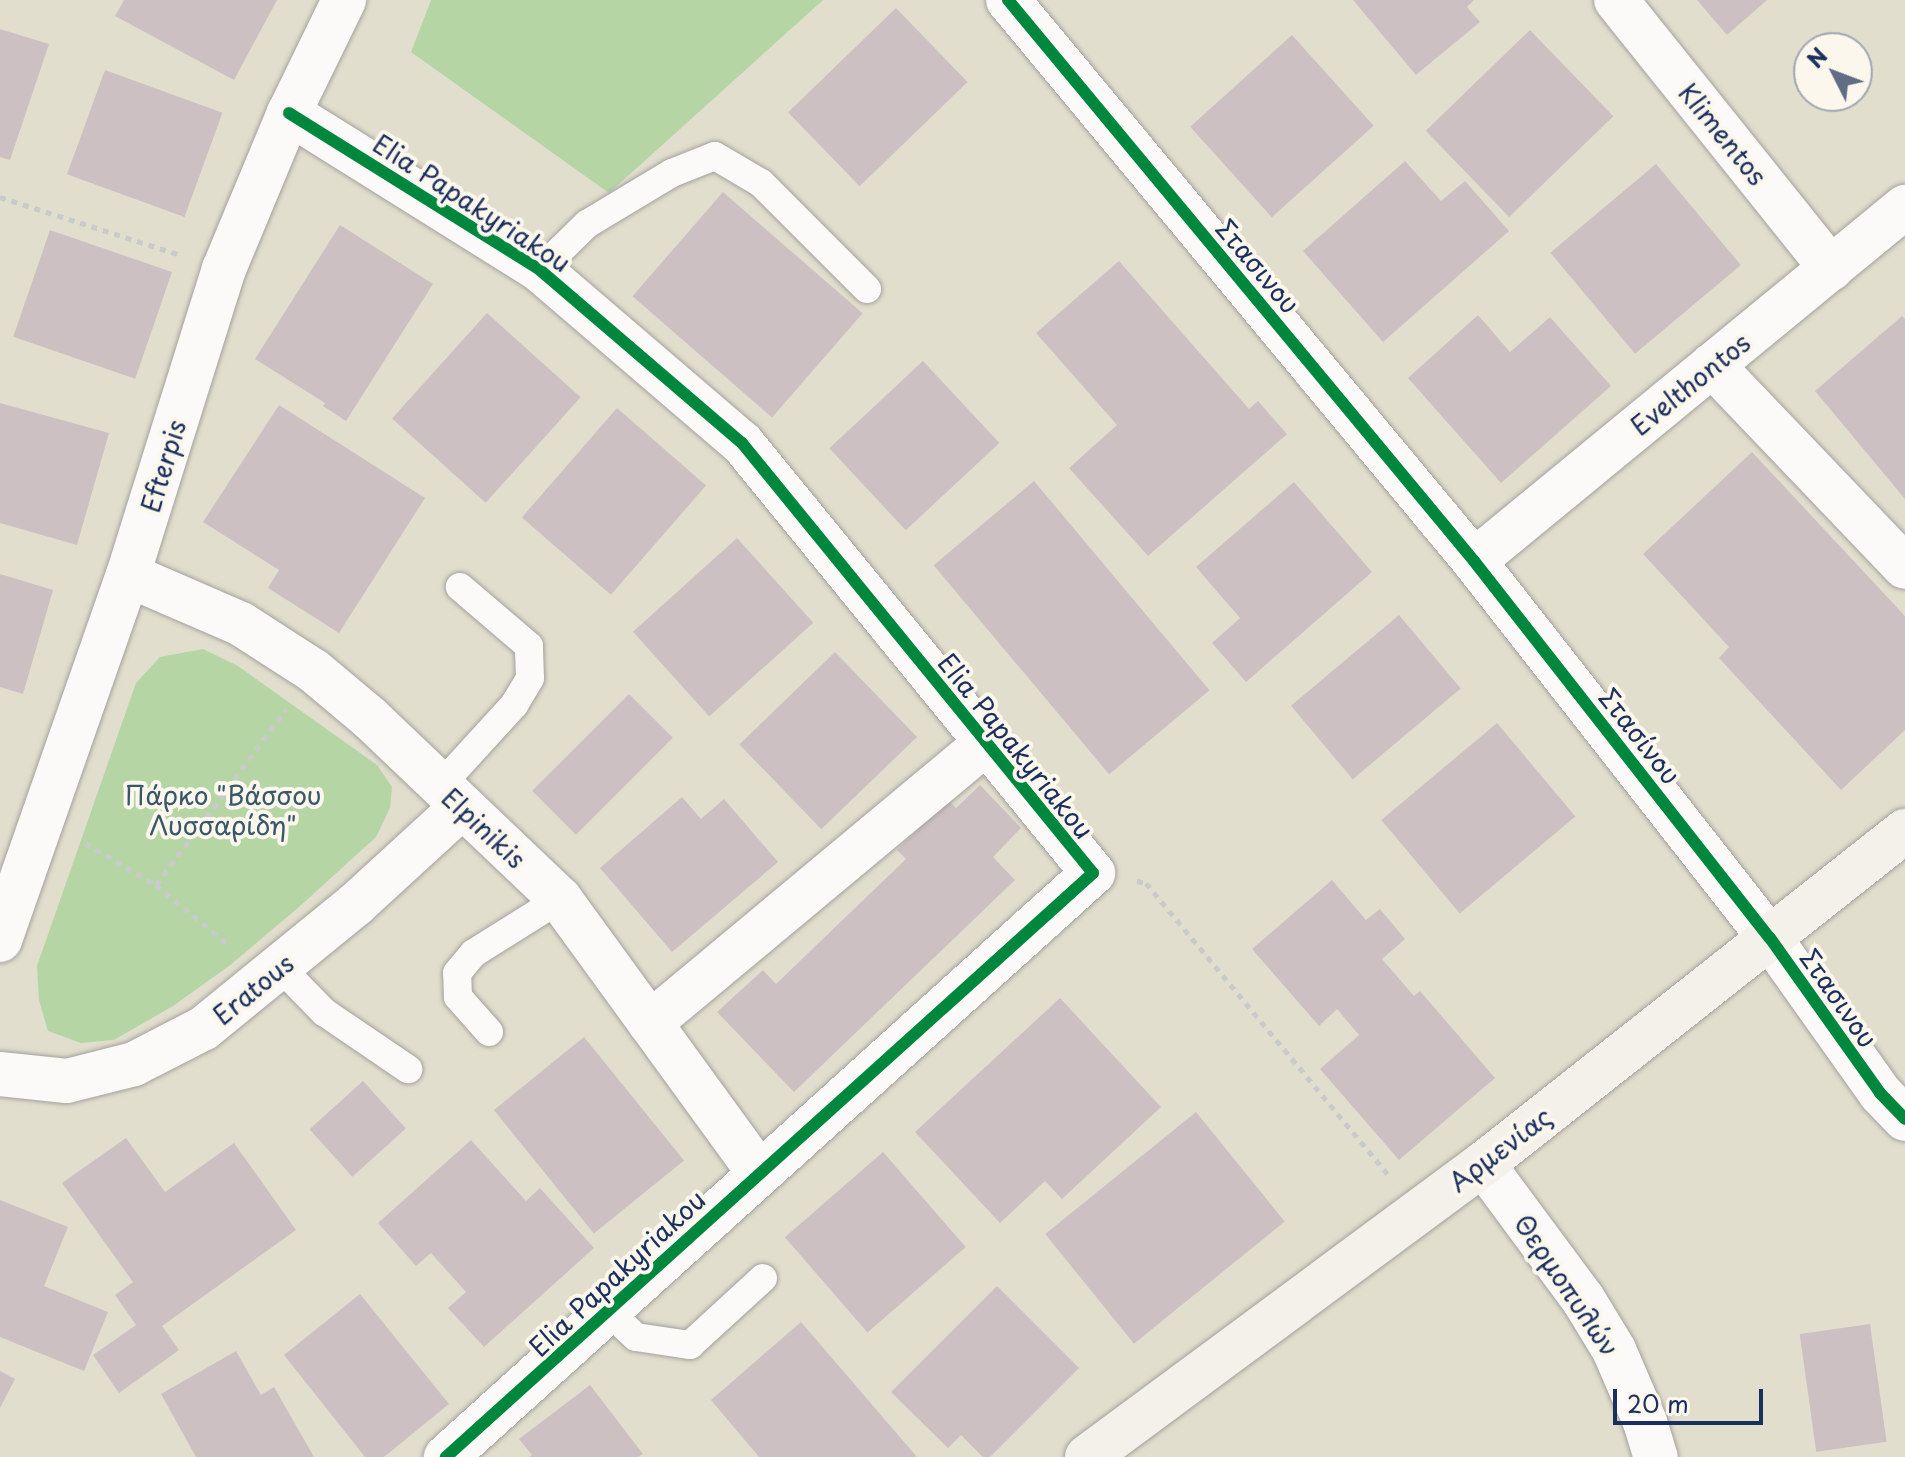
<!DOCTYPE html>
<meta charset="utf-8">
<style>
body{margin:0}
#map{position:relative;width:1905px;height:1457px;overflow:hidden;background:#e2decd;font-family:"Playpen Sans",sans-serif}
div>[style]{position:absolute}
.green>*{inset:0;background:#b5d5a5}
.building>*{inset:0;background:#cdc0c2;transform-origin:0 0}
.path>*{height:5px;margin-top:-2.5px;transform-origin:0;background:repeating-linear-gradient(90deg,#c9caca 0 6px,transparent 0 12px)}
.roads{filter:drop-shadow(0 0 2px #a2a29e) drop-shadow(0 0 2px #a2a29e)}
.service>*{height:28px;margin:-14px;padding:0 14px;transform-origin:14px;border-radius:14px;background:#fbfaf8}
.minor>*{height:44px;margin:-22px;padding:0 22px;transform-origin:22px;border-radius:22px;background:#fbfaf8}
.tertiary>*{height:44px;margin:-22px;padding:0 22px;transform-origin:22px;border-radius:22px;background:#fbfaf8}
.secondary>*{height:44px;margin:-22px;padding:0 22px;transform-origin:22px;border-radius:22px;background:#f4f1ea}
.cycleway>*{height:12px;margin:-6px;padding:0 6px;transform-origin:6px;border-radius:6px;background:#00873e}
span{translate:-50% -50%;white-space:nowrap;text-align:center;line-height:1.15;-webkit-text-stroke:8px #fbf7ec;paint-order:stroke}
.street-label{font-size:26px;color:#1b2f5e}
.park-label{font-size:26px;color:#385768}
.north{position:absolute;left:1793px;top:32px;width:80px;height:80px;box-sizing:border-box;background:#fbf7ec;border:2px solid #a1a7b3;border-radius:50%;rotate:312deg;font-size:22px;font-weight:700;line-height:32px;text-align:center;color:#1b2f5e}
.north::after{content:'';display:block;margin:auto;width:28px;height:36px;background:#616c85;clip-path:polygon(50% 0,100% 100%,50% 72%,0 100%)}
.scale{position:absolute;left:1613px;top:1389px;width:150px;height:36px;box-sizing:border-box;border:4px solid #1b2f5e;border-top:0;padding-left:10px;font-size:24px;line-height:28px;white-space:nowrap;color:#1b2f5e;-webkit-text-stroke:6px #fbf7ec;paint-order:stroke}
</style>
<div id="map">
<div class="green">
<div style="clip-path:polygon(431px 0,823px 0,609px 193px,411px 52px)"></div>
<div style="clip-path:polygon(203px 649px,238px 666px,377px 765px,392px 787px,390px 808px,376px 837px,299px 907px,229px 966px,173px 1006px,114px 1040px,81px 1043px,48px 1031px,39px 1000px,37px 966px,136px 683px,160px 657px)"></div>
</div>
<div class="building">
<div style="clip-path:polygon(124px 0,277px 0,234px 80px,115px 16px)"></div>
<div style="clip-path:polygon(1353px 0,1474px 0,1467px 7px,1480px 22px,1416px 75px)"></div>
<div style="clip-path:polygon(1697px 0,1767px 0,1727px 35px)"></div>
<div style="left:896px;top:8px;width:103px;height:150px;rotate:46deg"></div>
<div style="clip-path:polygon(0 29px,49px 44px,10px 160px,0 157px)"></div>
<div style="left:1530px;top:30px;width:120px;height:145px;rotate:46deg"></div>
<div style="left:1292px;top:35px;width:122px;height:137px;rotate:48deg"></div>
<div style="left:105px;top:70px;width:125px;height:111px;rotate:20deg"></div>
<div style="clip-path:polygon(1405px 161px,1441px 201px,1465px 181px,1509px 231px,1383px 342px,1303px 251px)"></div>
<div style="left:1656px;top:164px;width:132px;height:138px;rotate:50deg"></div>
<div style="left:723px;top:192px;width:185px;height:138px;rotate:41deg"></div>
<div style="clip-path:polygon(340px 225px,433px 284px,346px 421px,323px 406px,325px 403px,255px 359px)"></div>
<div style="left:50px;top:230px;width:129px;height:113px;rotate:19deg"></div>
<div style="clip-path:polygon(1119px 261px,1249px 409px,1258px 401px,1287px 434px,1148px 556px,1069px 468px,1117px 425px,1036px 333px)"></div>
<div style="left:487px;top:313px;width:126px;height:142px;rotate:42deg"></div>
<div style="clip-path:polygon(1478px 315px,1510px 352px,1550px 317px,1611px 386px,1501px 483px,1408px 378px)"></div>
<div style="clip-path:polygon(1902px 316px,1905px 319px,1905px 499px,1815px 391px)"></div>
<div style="left:923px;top:361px;width:112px;height:128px;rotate:47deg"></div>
<div style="clip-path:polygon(0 403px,109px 433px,77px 545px,0 523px)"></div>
<div style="clip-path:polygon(279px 405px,425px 498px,339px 633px,268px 588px,279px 570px,203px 522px)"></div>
<div style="left:617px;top:408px;width:118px;height:145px;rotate:41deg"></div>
<div style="clip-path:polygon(1752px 452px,1905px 616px,1905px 730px,1841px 790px,1719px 658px,1729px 647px,1643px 554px)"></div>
<div style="left:1034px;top:481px;width:273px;height:131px;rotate:50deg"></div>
<div style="clip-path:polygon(1294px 482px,1372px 572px,1246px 682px,1212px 643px,1240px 618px,1196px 567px)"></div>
<div style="left:737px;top:538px;width:114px;height:140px;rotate:48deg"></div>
<div style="clip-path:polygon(0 574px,53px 590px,23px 694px,0 687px)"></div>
<div style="left:1399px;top:615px;width:96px;height:141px;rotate:50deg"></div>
<div style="left:835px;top:652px;width:118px;height:133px;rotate:46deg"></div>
<div style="left:629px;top:694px;width:62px;height:137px;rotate:45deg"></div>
<div style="left:1497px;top:723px;width:122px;height:151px;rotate:50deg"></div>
<div style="clip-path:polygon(980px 785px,1021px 828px,993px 857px,1015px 880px,794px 1092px,717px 1012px,763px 970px,776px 984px,906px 859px,897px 850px,948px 800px,956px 808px)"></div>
<div style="clip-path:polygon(682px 797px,701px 819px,724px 799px,778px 862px,672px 952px,600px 868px)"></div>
<div style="clip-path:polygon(1332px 880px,1366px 920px,1380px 909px,1405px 939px,1382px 959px,1414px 996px,1420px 991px,1495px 1078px,1399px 1160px,1320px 1069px,1359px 1035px,1337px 1009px,1319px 1026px,1252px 949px)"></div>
<div style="clip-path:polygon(1060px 998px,1161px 1107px,1062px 1199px,1045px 1181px,1000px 1223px,915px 1132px)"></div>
<div style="left:584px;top:1037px;width:159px;height:116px;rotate:51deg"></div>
<div style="left:363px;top:1081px;width:64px;height:72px;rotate:48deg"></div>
<div style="left:1196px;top:1112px;width:141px;height:194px;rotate:51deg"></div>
<div style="clip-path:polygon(126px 1138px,165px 1192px,234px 1143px,296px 1230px,162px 1326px,179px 1350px,119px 1393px,93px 1355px,136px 1325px,115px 1295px,133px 1282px,62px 1183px)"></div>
<div style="clip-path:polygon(471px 1140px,526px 1201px,540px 1188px,594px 1248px,484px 1347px,448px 1308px,466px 1292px,431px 1253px,416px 1266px,378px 1223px)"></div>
<div style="left:883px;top:1152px;width:126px;height:130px;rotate:49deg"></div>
<div style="clip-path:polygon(0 1200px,68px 1227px,44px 1286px,108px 1312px,84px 1371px,0 1337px)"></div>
<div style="clip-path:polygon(997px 1286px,1079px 1368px,990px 1457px,983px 1457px,961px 1435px,948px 1448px,891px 1392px)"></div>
<div style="clip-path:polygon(360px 1294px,449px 1404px,384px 1457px,365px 1457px,284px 1355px)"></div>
<div style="clip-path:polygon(801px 1322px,917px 1457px,759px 1457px,711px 1400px)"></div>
<div style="left:1870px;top:1324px;width:119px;height:71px;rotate:82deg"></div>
<div style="clip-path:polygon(236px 1351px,261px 1395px,274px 1387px,314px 1457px,196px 1457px,161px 1394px)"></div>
<div style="clip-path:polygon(0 1371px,15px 1379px,0 1408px)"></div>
<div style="clip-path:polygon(590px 1385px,643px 1454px,638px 1457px,529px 1457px,532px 1455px,519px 1439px)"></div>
</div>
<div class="path">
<div style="left:0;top:197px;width:187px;rotate:17.8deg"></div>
<div style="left:85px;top:843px;width:82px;rotate:30.6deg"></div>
<div style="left:156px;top:885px;width:96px;rotate:39.5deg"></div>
<div style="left:1137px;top:881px;width:9px;rotate:13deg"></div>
<div style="left:1146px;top:883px;width:381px;rotate:50.3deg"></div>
<div style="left:156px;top:885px;width:219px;rotate:-53.5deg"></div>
</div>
<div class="roads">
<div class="service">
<div style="left:540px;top:270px;width:66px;rotate:-44.4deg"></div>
<div style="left:587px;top:224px;width:99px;rotate:-31deg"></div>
<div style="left:672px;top:173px;width:46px;rotate:-21.6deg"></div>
<div style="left:715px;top:156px;width:53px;rotate:30.4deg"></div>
<div style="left:761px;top:183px;width:150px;rotate:45deg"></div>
<div style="left:440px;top:786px;width:110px;rotate:-47.6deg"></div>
<div style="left:514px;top:705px;width:31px;rotate:-59deg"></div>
<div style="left:530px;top:678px;width:32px;rotate:-92deg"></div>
<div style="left:529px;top:646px;width:91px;rotate:-139.5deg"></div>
<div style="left:281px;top:968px;width:62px;rotate:45.7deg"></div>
<div style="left:324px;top:1012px;width:102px;rotate:34.2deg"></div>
<div style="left:489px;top:1032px;width:47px;rotate:-131.5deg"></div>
<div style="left:458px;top:997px;width:24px;rotate:-92deg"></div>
<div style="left:457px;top:973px;width:26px;rotate:-50deg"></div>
<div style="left:474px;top:953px;width:102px;rotate:-32.1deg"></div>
<div style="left:608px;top:1311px;width:38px;rotate:43deg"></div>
<div style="left:636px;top:1337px;width:55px;rotate:8.4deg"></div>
<div style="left:690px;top:1345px;width:99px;rotate:-42.5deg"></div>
</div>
<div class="minor">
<div style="left:1616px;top:0;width:344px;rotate:51.3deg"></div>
<div style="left:289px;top:113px;width:296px;rotate:32deg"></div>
<div style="left:540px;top:270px;width:266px;rotate:40.6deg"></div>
<div style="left:742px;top:443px;width:555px;rotate:50.78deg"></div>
<div style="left:1093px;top:873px;width:872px;rotate:137.93deg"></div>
<div style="left:1712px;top:365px;width:279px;rotate:46.3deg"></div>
<div style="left:1474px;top:561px;width:558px;rotate:-39.4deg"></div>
<div style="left:128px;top:575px;width:123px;rotate:23.4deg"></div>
<div style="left:241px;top:624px;width:87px;rotate:32.8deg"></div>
<div style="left:314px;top:671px;width:73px;rotate:40deg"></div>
<div style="left:370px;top:718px;width:262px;rotate:43.6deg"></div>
<div style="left:560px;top:899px;width:337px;rotate:54deg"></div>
<div style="left:0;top:940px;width:387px;rotate:-70.7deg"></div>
<div style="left:128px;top:575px;width:321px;rotate:-72.6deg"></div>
<div style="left:224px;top:269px;width:169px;rotate:-67.4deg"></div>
<div style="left:289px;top:113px;width:126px;rotate:-64deg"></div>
<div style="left:650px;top:1023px;width:436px;rotate:-39.8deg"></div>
<div style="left:0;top:1074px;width:67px;rotate:6deg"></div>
<div style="left:67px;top:1081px;width:69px;rotate:-14.2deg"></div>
<div style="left:134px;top:1064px;width:79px;rotate:-27.2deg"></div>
<div style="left:204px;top:1028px;width:196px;rotate:-39.2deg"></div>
<div style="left:356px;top:904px;width:144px;rotate:-42.5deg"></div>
</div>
<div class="tertiary">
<div style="left:1008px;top:0;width:729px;rotate:50.28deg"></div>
<div style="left:1474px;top:561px;width:479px;rotate:51.9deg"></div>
<div style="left:1770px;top:938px;width:190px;rotate:54.6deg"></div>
<div style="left:1880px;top:1093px;width:36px;rotate:46deg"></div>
<div style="left:1483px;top:1164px;width:168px;rotate:53.5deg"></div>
<div style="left:1583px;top:1299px;width:60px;rotate:58.7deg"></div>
<div style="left:1614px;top:1350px;width:78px;rotate:66.7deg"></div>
<div style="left:1645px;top:1422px;width:37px;rotate:73deg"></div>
</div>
<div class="secondary">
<div style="left:1087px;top:1457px;width:493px;rotate:-36.5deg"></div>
<div style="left:1483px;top:1164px;width:538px;rotate:-38.28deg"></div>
</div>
</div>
<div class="cycleway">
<div style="left:1008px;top:0;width:729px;rotate:50.28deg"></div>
<div style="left:1474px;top:561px;width:479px;rotate:51.9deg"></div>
<div style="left:1770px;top:938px;width:190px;rotate:54.6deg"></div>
<div style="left:1880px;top:1093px;width:36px;rotate:46deg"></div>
<div style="left:289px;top:113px;width:296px;rotate:32deg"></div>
<div style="left:540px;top:270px;width:266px;rotate:40.6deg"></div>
<div style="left:742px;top:443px;width:555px;rotate:50.78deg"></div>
<div style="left:1093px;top:873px;width:872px;rotate:137.93deg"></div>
</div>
<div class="street-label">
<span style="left:1723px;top:134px;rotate:51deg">Klimentos</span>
<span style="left:472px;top:203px;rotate:33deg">Elia Papakyriakou</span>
<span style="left:1258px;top:266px;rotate:50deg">Στασινου</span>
<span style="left:1690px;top:384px;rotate:-39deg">Evelthontos</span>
<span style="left:163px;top:466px;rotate:-73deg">Efterpis</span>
<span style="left:1640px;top:736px;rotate:52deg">Στασίνου</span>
<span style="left:1016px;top:746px;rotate:51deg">Elia Papakyriakou</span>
<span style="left:484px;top:828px;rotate:43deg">Elpinikis</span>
<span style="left:253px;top:989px;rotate:-39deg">Eratous</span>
<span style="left:1839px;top:998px;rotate:55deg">Στασινου</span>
<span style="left:1500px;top:1149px;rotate:-37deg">Αρμενίας</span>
<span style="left:617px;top:1273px;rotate:-43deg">Elia Papakyriakou</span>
<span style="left:1567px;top:1285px;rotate:56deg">Θερμοπυλών</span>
</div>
<div class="park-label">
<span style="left:223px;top:810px">Πάρκο "Βάσσου<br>Λυσσαρίδη"</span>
</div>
<div class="north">N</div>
<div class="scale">20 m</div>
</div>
